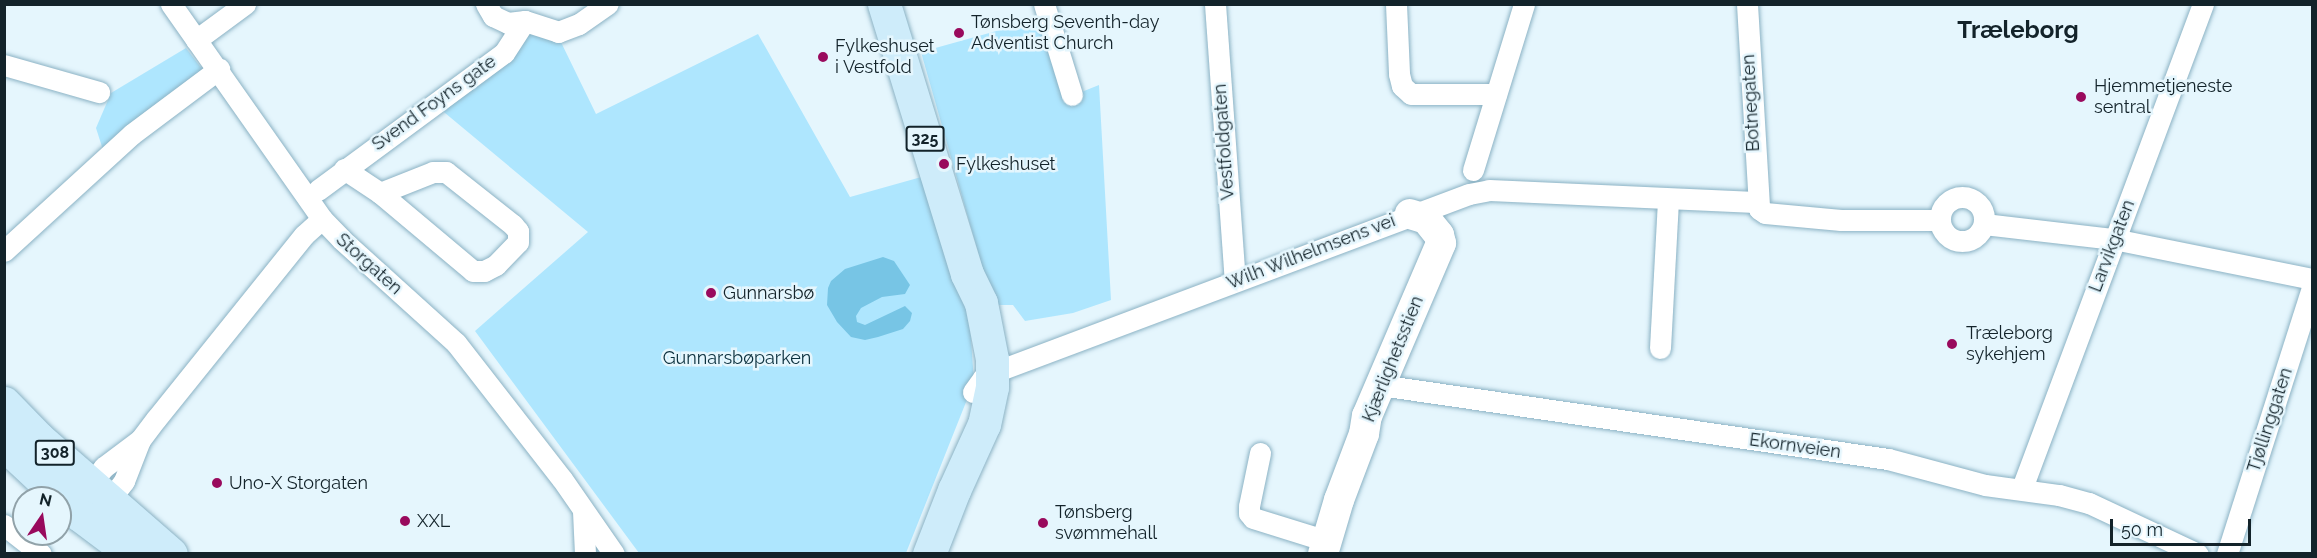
<!DOCTYPE html>
<meta charset="utf-8">
<style>
body{margin:0}
#map{position:relative;width:2317px;height:558px;overflow:hidden;background:#e5f6fd;font-family:Raleway,sans-serif}
div>[style]{position:absolute}
.green>*{inset:0;background:#aee6fe}
.water>*{inset:0;background:#77c5e5}
.roads{filter:drop-shadow(0 0 2px #8bb2c4) drop-shadow(0 0 2px #8bb2c4)}
.street>*{height:21px;margin:-10.5px;padding:0 10.5px;transform-origin:10.5px;border-radius:10.5px;background:#fff}
.street>.ring{margin:-10.5px;padding:0;box-sizing:content-box;background:none;border:21px solid #fff;border-radius:50%}
.secondary>*{height:30px;margin:-15px;padding:0 15px;transform-origin:15px;border-radius:15px;background:#fff}
.primary>*{height:33px;margin:-16.5px;padding:0 16.5px;transform-origin:16.5px;border-radius:16.5px;background:#ceecfa}
.dots>*{width:16px;height:16px;translate:-50% -50%;box-sizing:border-box;border:3px solid #e5f6fd;border-radius:50%}
span{translate:-50% -50%;white-space:nowrap;text-align:center;line-height:1.15;-webkit-text-stroke:5px #e5f6fd;paint-order:stroke}
.shield-label span{padding:2px 4px;background:#e5f6fd;border:2px solid;border-radius:4px;-webkit-text-stroke-width:0}
.shield-label{font-size:16px;color:#13232a;font-weight:700}
.poi-label{font-size:18px;color:#13232a}
.left{translate:0 -50%;text-align:left}
.street-label{font-size:18px;color:#13232a}
.park-label{font-size:18px;color:#0b303e}
.district-label{font-size:24px;color:#13232a;font-weight:700}
.frame{position:absolute;inset:0;border:6px solid #13232a;pointer-events:none}
.north{position:absolute;left:12px;top:486px;width:60px;height:60px;box-sizing:border-box;background:#e5f6fd;border:2px solid #91a2a9;border-radius:50%;rotate:13deg;font-size:16px;font-weight:700;line-height:24px;text-align:center;color:#13232a}
.north::after{content:'';display:block;margin:auto;width:21px;height:27px;background:#990a5d;clip-path:polygon(50% 0,100% 100%,50% 72%,0 100%)}
.scale{position:absolute;left:2110px;top:519px;width:141px;height:27px;box-sizing:border-box;border:3px solid #13232a;border-top:0;padding-left:8px;font-size:18px;line-height:21px;white-space:nowrap;color:#13232a;-webkit-text-stroke:4px #e5f6fd;paint-order:stroke}
</style>
<div id="map">
<div class="green">
<div style="clip-path:polygon(1040px 19px,1069px 97px,1099px 85px,1111px 300px,1073px 313px,1025px 321px,1013px 305px,993px 305px,921px 52px)"></div>
<div style="clip-path:polygon(527px 24px,557px 34px,596px 114px,758px 34px,850px 197px,932px 174px,969px 312px,974px 382px,906px 553px,639px 553px,475px 331px,588px 232px,439px 108px)"></div>
<div style="clip-path:polygon(186px 48px,205px 73px,104px 153px,96px 128px,111px 93px)"></div>
</div>
<div class="water">
<div style="clip-path:polygon(883px 257px,894px 261px,910px 285px,905px 294px,882px 297px,861px 308px,856px 316px,857px 322px,865px 325px,905px 306px,912px 313px,910px 321px,903px 329px,878px 337px,865px 340px,851px 337px,837px 322px,827px 305px,828px 288px,831px 281px,845px 269px)"></div>
</div>
<div class="roads">
<div class="street">
<div style="left:171px;top:4px;width:263px;rotate:54.9deg"></div>
<div style="left:322px;top:219px;width:28px;rotate:46deg"></div>
<div style="left:341px;top:239px;width:155px;rotate:42.1deg"></div>
<div style="left:456px;top:343px;width:172px;rotate:52.1deg"></div>
<div style="left:562px;top:479px;width:91px;rotate:55.3deg"></div>
<div style="left:486px;top:4px;width:14px;rotate:60deg"></div>
<div style="left:493px;top:16px;width:17px;rotate:25deg"></div>
<div style="left:508px;top:23px;width:17px;rotate:-7deg"></div>
<div style="left:1044px;top:4px;width:95px;rotate:72.9deg"></div>
<div style="left:1215px;top:4px;width:277px;rotate:85.9deg"></div>
<div style="left:1396px;top:4px;width:70px;rotate:87.5deg"></div>
<div style="left:1399px;top:74px;width:12px;rotate:76deg"></div>
<div style="left:1402px;top:86px;width:12px;rotate:42deg"></div>
<div style="left:1411px;top:94px;width:85px"></div>
<div style="left:1747px;top:4px;width:205px;rotate:86.6deg"></div>
<div style="left:1759px;top:209px;width:7px;rotate:34deg"></div>
<div style="left:1765px;top:213px;width:76px;rotate:5.3deg"></div>
<div style="left:1841px;top:220px;width:99px"></div>
<div style="left:525px;top:21px;width:35px;rotate:18deg"></div>
<div style="left:558px;top:32px;width:22px;rotate:-21deg"></div>
<div style="left:579px;top:24px;width:35px;rotate:-35deg"></div>
<div style="left:196px;top:40px;width:61px;rotate:-36.3deg"></div>
<div style="left:4px;top:65px;width:99px;rotate:15.9deg"></div>
<div style="left:344px;top:169px;width:43px;rotate:33.7deg"></div>
<div style="left:380px;top:193px;width:57px;rotate:-21.6deg"></div>
<div style="left:433px;top:172px;width:13px"></div>
<div style="left:446px;top:172px;width:85px;rotate:38.3deg"></div>
<div style="left:513px;top:225px;width:8px;rotate:50deg"></div>
<div style="left:518px;top:231px;width:11px;rotate:90deg"></div>
<div style="left:518px;top:242px;width:32px;rotate:134deg"></div>
<div style="left:496px;top:265px;width:13px;rotate:153deg"></div>
<div style="left:484px;top:271px;width:11px;rotate:180deg"></div>
<div style="left:473px;top:271px;width:121px;rotate:-140deg"></div>
<div style="left:1473px;top:170px;width:174px;rotate:-72.9deg"></div>
<div style="left:318px;top:190px;width:231px;rotate:-36.4deg"></div>
<div style="left:504px;top:53px;width:38px;rotate:-57deg"></div>
<div class="ring" style="left:1940px;top:197px;width:23px;height:23px"></div>
<div style="left:1984px;top:224px;width:131px;rotate:6.6deg"></div>
<div style="left:2114px;top:239px;width:202px;rotate:11.4deg"></div>
<div style="left:4px;top:251px;width:173px;rotate:-42.4deg"></div>
<div style="left:132px;top:134px;width:109px;rotate:-36.8deg"></div>
<div style="left:1660px;top:348px;width:149px;rotate:-86.9deg"></div>
<div style="left:1380px;top:385px;width:513px;rotate:8.29deg"></div>
<div style="left:1888px;top:459px;width:100px;rotate:15deg"></div>
<div style="left:1985px;top:485px;width:75px;rotate:7.7deg"></div>
<div style="left:2059px;top:495px;width:31px;rotate:15deg"></div>
<div style="left:2089px;top:503px;width:120px;rotate:25.1deg"></div>
<div style="left:973px;top:392px;width:17px;rotate:-54deg"></div>
<div style="left:983px;top:378px;width:10px;rotate:-29deg"></div>
<div style="left:992px;top:373px;width:509px;rotate:-20.57deg"></div>
<div style="left:1469px;top:194px;width:20px;rotate:-11deg"></div>
<div style="left:1489px;top:190px;width:267px;rotate:2.6deg"></div>
<div style="left:1260px;top:453px;width:54px;rotate:101.7deg"></div>
<div style="left:1249px;top:506px;width:7px;rotate:90deg"></div>
<div style="left:1249px;top:513px;width:6px;rotate:51deg"></div>
<div style="left:1253px;top:518px;width:77px;rotate:17.3deg"></div>
<div style="left:2022px;top:488px;width:517px;rotate:-69.5deg"></div>
<div style="left:88px;top:494px;width:10px;rotate:-73deg"></div>
<div style="left:91px;top:484px;width:21px;rotate:-53deg"></div>
<div style="left:104px;top:467px;width:45px;rotate:-36.9deg"></div>
<div style="left:100px;top:504px;width:11px;rotate:-27deg"></div>
<div style="left:110px;top:499px;width:23px;rotate:-52deg"></div>
<div style="left:124px;top:481px;width:44px;rotate:-68.7deg"></div>
<div style="left:140px;top:440px;width:26px;rotate:-53deg"></div>
<div style="left:156px;top:419px;width:236px;rotate:-51.2deg"></div>
<div style="left:304px;top:235px;width:24px;rotate:-42deg"></div>
<div style="left:583px;top:511px;width:43px;rotate:87.3deg"></div>
<div style="left:4px;top:525px;width:47px;rotate:38.1deg"></div>
<div style="left:2227px;top:554px;width:280px;rotate:-72.3deg"></div>
</div>
<div class="secondary">
<div style="left:1323px;top:554px;width:56px;rotate:-73.5deg"></div>
<div style="left:1339px;top:500px;width:71px;rotate:-69.3deg"></div>
<div style="left:1364px;top:434px;width:18px;rotate:-81deg"></div>
<div style="left:1367px;top:416px;width:188px;rotate:-66.8deg"></div>
<div style="left:1441px;top:243px;width:8px;rotate:-104deg"></div>
<div style="left:1439px;top:235px;width:21px;rotate:-129deg"></div>
<div style="left:1426px;top:219px;width:17px;rotate:-163deg"></div>
</div>
<div class="primary">
<div style="left:884px;top:4px;width:282px;rotate:72.9deg"></div>
<div style="left:967px;top:274px;width:32px;rotate:64deg"></div>
<div style="left:981px;top:303px;width:57px;rotate:78.9deg"></div>
<div style="left:992px;top:359px;width:28px;rotate:90deg"></div>
<div style="left:992px;top:387px;width:38px;rotate:102deg"></div>
<div style="left:984px;top:424px;width:72px;rotate:114.4deg"></div>
<div style="left:954px;top:490px;width:69px;rotate:111.3deg"></div>
<div style="left:4px;top:403px;width:50px;rotate:45.8deg"></div>
<div style="left:39px;top:439px;width:175px;rotate:41.1deg"></div>
<div style="left:4px;top:444px;width:104px;rotate:43.1deg"></div>
<div style="left:80px;top:515px;width:65px;rotate:36.9deg"></div>
</div>
</div>
<div class="dots">
<div style="left:959px;top:33px;background:#990a5d"></div>
<div style="left:823px;top:57px;background:#990a5d"></div>
<div style="left:2081px;top:97px;background:#990a5d"></div>
<div style="left:944px;top:164px;background:#990a5d"></div>
<div style="left:711px;top:293px;background:#990a5d"></div>
<div style="left:1952px;top:344px;background:#990a5d"></div>
<div style="left:217px;top:483px;background:#990a5d"></div>
<div style="left:405px;top:521px;background:#990a5d"></div>
<div style="left:1043px;top:523px;background:#990a5d"></div>
</div>
<div class="shield-label">
<span style="left:925px;top:139px">325</span>
<span style="left:55px;top:453px">308</span>
</div>
<div class="poi-label">
<span class="left" style="left:971px;top:33px">Tønsberg Seventh-day<br>Adventist Church</span>
<span class="left" style="left:835px;top:57px">Fylkeshuset<br>i Vestfold</span>
<span class="left" style="left:2094px;top:97px">Hjemmetjeneste<br>sentral</span>
<span class="left" style="left:956px;top:164px">Fylkeshuset</span>
<span class="left" style="left:723px;top:293px">Gunnarsbø</span>
<span class="left" style="left:1966px;top:344px">Træleborg<br>sykehjem</span>
<span class="left" style="left:229px;top:483px">Uno-X Storgaten</span>
<span class="left" style="left:1055px;top:523px">Tønsberg<br>svømmehall</span>
<span class="left" style="left:417px;top:521px">XXL</span>
</div>
<div class="street-label">
<span style="left:434px;top:103px;rotate:-36deg">Svend Foyns gate</span>
<span style="left:1751px;top:103px;rotate:-93deg">Botnegaten</span>
<span style="left:1224px;top:142px;rotate:-94deg">Vestfoldgaten</span>
<span style="left:2112px;top:246px;rotate:-69deg">Larvikgaten</span>
<span style="left:1311px;top:252px;rotate:-21deg">Wilh Wilhelmsens vei</span>
<span style="left:369px;top:264px;rotate:42deg">Storgaten</span>
<span style="left:1393px;top:359px;rotate:-68deg">Kjærlighetsstien</span>
<span style="left:2270px;top:420px;rotate:-72deg">Tjøllinggaten</span>
<span style="left:1795px;top:446px;rotate:8deg">Ekornveien</span>
</div>
<div class="park-label">
<span style="left:737px;top:358px">Gunnarsbøparken</span>
</div>
<div class="district-label">
<span style="left:2018px;top:30px">Træleborg</span>
</div>
<div class="frame"></div>
<div class="north">N</div>
<div class="scale">50 m</div>
</div>
